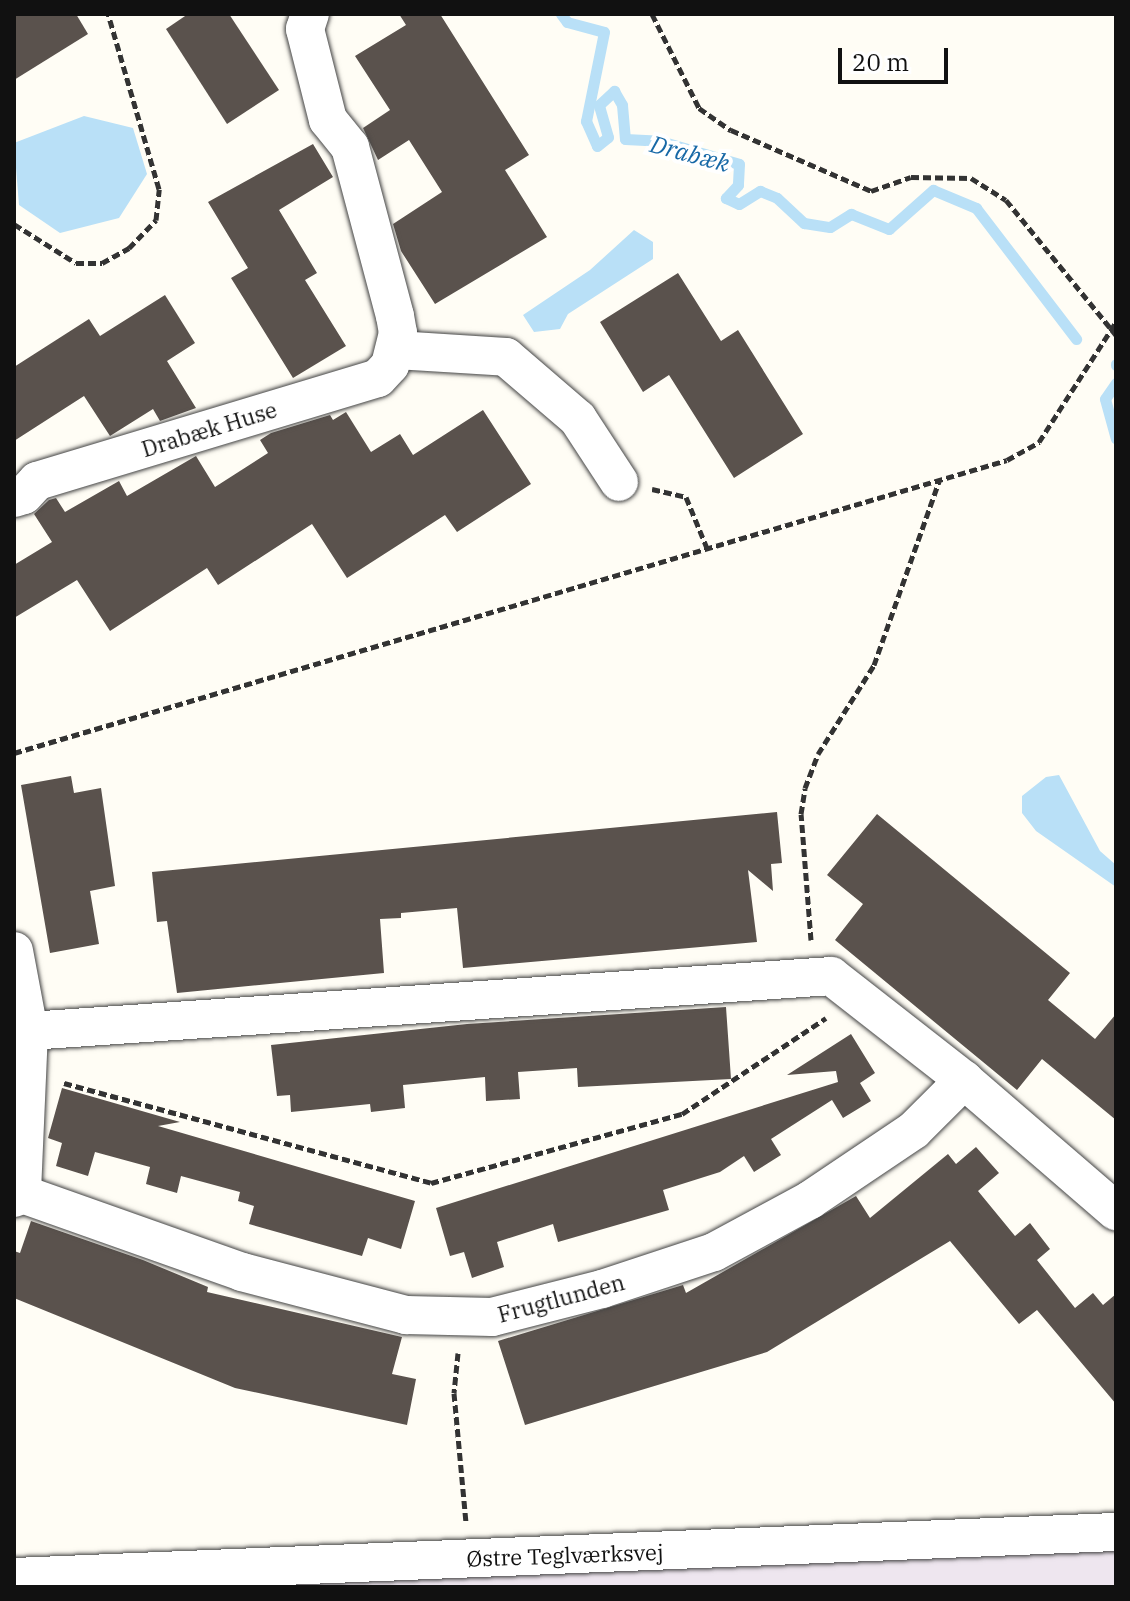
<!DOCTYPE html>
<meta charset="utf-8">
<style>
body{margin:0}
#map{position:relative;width:1130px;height:1601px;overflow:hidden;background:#fffdf5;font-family:"IBM Plex Serif",serif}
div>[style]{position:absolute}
.industrial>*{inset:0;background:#eee6ef}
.water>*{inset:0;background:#b9e0f7}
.stream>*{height:11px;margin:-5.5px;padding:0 5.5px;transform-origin:5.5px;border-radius:5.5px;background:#b9e0f7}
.building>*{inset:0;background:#5a524d}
.path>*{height:5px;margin-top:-2.5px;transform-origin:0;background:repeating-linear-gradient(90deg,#333 0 8px,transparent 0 12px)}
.roads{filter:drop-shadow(0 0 2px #444) drop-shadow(0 0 2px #444)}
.minor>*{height:38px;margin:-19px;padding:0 19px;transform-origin:19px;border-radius:19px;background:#fff}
span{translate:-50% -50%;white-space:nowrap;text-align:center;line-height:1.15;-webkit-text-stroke:8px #fff;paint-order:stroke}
.street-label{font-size:22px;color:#111}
.water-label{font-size:24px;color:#1768a6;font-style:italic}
.frame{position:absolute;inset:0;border:16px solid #111;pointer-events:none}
.scale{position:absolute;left:838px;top:48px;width:110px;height:36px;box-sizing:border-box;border:4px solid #111;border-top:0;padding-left:10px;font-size:24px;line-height:28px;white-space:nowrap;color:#111;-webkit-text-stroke:6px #fff;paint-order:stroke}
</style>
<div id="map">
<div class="industrial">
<div style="clip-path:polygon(1116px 1548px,1116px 1587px,69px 1587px)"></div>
</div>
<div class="water">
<div style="clip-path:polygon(84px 116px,133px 128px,147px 174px,119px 218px,60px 233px,19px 205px,14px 143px)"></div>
<div style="clip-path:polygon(634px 230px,653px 242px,653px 259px,568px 314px,560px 329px,534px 332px,523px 315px,590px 270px)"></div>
<div style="clip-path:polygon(1059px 775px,1100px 851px,1116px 865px,1116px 887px,1036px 831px,1022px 813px,1022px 796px,1046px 777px)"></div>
</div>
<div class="stream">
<div style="left:561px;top:14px;width:10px;rotate:53deg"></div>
<div style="left:567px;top:22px;width:38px;rotate:15deg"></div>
<div style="left:604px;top:32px;width:91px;rotate:101.4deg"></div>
<div style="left:586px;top:121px;width:27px;rotate:66deg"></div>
<div style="left:597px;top:146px;width:14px;rotate:-39deg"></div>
<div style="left:608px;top:137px;width:33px;rotate:-106deg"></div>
<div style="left:599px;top:105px;width:21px;rotate:-43deg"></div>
<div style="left:614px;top:91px;width:16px;rotate:60deg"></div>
<div style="left:622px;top:105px;width:34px;rotate:85deg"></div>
<div style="left:625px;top:139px;width:35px;rotate:3deg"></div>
<div style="left:660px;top:141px;width:82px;rotate:16.2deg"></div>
<div style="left:739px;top:164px;width:21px;rotate:93deg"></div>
<div style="left:738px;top:185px;width:18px;rotate:133deg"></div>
<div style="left:726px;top:198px;width:14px;rotate:25deg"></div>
<div style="left:739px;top:204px;width:25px;rotate:-32deg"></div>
<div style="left:760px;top:191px;width:18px;rotate:22deg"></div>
<div style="left:777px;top:198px;width:37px;rotate:43deg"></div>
<div style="left:804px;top:223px;width:26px;rotate:9deg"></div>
<div style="left:830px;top:227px;width:25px;rotate:-32deg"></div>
<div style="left:851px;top:214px;width:41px;rotate:21.5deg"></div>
<div style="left:889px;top:229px;width:59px;rotate:-41.6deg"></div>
<div style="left:933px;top:190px;width:47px;rotate:22.7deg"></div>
<div style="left:976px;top:208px;width:165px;rotate:52.6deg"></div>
<div style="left:1116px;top:364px;width:1px;rotate:90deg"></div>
<div style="left:1116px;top:383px;width:19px;rotate:125deg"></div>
<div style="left:1105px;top:399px;width:41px;rotate:74.6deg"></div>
</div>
<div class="building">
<div style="clip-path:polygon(14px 14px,76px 14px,88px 34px,14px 80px)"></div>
<div style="clip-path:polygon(188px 14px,229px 14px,279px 90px,227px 124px,166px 29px)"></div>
<div style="clip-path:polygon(399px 14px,440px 14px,529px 155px,505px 170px,547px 237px,435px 304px,401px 251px,393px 224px,442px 192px,409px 140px,378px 160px,363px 128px,390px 110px,355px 56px,406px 25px)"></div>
<div style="clip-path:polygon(313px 144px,333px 177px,279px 210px,317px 273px,305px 280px,346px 346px,293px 378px,231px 278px,248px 268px,208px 202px)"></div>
<div style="clip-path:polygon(678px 273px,721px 341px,738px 330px,803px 434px,734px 478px,669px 375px,643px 392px,600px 322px)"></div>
<div style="clip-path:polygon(165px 295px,195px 343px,167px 361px,196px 408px,160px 421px,153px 409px,110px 436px,84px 396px,14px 441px,14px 367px,89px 319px,100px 336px)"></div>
<div style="clip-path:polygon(483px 410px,531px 484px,457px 532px,445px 515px,347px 578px,312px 524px,218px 585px,207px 568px,110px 631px,77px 580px,14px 618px,14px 565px,52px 542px,34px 514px,49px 500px,56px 498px,65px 512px,119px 481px,127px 496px,196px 456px,215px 487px,268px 453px,260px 440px,271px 433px,330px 415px,333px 420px,346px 412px,371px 452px,400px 434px,413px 455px)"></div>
<div style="clip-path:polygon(71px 776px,74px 793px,101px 788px,115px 886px,90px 891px,99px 944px,50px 953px,21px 785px)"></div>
<div style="clip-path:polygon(777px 812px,782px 863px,771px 864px,773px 891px,748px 870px,757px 942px,463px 968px,457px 908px,401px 913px,401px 918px,380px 919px,384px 973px,177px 993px,167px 921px,157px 922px,152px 872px)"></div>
<div style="clip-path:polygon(877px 814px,1070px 973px,1048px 1000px,1095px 1039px,1116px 1014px,1116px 1120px,1042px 1059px,1017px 1090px,835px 940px,863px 904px,827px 875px)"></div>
<div style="clip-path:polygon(726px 1007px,731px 1079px,578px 1087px,577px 1068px,518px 1072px,520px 1099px,486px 1101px,485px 1077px,403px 1085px,405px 1108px,371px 1112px,370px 1104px,291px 1112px,290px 1095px,277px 1096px,271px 1045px,467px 1024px)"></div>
<div style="clip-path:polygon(851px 1034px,875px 1073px,860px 1083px,871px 1101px,843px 1118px,832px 1100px,771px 1139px,781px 1155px,754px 1172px,744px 1156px,720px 1172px,663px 1190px,669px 1210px,558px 1242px,553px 1224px,497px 1242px,504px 1267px,472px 1278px,464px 1252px,450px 1256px,436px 1208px,838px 1082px,836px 1071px,787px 1075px)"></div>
<div style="clip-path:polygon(62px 1088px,180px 1122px,158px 1126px,415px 1201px,401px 1249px,368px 1238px,362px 1256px,249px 1224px,254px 1206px,238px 1201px,240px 1192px,181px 1176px,177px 1193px,146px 1184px,150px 1167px,95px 1152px,88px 1176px,56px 1166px,62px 1143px,48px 1138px)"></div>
<div style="clip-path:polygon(976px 1147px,999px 1173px,978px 1191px,1015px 1236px,1030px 1223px,1050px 1249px,1037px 1260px,1075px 1308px,1093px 1293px,1103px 1305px,1116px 1294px,1116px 1404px,1037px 1310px,1019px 1324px,950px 1241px,767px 1352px,525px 1425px,498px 1341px,683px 1285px,686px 1293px,856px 1196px,870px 1218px,948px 1154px,956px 1164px)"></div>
<div style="clip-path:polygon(31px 1221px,143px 1260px,208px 1287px,207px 1292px,402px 1337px,392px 1374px,416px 1379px,407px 1425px,235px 1388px,14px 1298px,14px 1251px,20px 1253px)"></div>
</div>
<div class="path">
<div style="left:652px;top:14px;width:105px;rotate:63.4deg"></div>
<div style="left:699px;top:108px;width:39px;rotate:35deg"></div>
<div style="left:731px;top:130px;width:153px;rotate:23.5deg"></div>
<div style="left:871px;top:191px;width:42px;rotate:-19.3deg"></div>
<div style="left:911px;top:177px;width:60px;rotate:1deg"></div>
<div style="left:971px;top:178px;width:41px;rotate:32.2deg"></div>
<div style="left:1006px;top:200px;width:174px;rotate:50.8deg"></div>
<div style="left:14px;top:224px;width:73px;rotate:32.2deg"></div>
<div style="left:76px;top:263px;width:26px"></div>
<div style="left:102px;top:263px;width:31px;rotate:-29deg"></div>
<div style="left:129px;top:248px;width:39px;rotate:-46deg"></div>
<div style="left:156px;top:220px;width:31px;rotate:-84deg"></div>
<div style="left:159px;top:189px;width:182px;rotate:-106.2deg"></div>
<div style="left:652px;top:489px;width:35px;rotate:13deg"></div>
<div style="left:686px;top:497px;width:55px;rotate:67.6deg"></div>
<div style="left:14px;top:753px;width:1035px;rotate:-16.44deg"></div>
<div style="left:1007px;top:460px;width:37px;rotate:-29deg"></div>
<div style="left:1039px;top:442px;width:143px;rotate:-57.3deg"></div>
<div style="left:811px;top:940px;width:126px;rotate:-94.5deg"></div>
<div style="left:801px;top:814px;width:26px;rotate:-81deg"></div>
<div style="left:805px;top:788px;width:36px;rotate:-69deg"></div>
<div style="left:818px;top:754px;width:105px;rotate:-57.8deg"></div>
<div style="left:874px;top:665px;width:195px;rotate:-70.5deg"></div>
<div style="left:64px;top:1083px;width:380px;rotate:15.2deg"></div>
<div style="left:431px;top:1183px;width:260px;rotate:-15.4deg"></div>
<div style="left:682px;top:1114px;width:173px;rotate:-33.7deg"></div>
<div style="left:458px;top:1353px;width:40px;rotate:95.7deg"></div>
<div style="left:454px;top:1393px;width:131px;rotate:84.7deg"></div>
</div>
<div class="roads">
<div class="minor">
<div style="left:396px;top:350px;width:110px;rotate:3.6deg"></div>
<div style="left:506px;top:357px;width:95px;rotate:40.7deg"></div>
<div style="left:578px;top:419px;width:75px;rotate:56.9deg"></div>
<div style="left:14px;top:498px;width:10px;rotate:-17deg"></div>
<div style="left:24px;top:495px;width:19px;rotate:-47deg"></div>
<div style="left:37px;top:481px;width:356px;rotate:-16.8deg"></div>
<div style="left:378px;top:378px;width:18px;rotate:-47deg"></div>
<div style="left:390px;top:365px;width:33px;rotate:-76deg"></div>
<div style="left:398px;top:333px;width:17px;rotate:-100deg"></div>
<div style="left:395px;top:316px;width:175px;rotate:-104.9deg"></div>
<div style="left:350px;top:147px;width:35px;rotate:-129deg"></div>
<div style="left:328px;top:120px;width:94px;rotate:-104.2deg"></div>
<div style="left:305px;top:29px;width:16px;rotate:-72deg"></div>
<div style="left:14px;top:951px;width:81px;rotate:79.4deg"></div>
<div style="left:29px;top:1031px;width:163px;rotate:92.5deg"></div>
<div style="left:22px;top:1194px;width:9px;rotate:153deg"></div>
<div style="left:29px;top:1031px;width:804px;rotate:-3.92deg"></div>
<div style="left:831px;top:976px;width:169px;rotate:38deg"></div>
<div style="left:964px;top:1080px;width:201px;rotate:40.8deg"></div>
<div style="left:22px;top:1194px;width:233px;rotate:19.5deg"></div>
<div style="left:242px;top:1272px;width:170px;rotate:14.7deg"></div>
<div style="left:406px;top:1315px;width:86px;rotate:1.3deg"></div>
<div style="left:492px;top:1317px;width:114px;rotate:-14.3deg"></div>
<div style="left:602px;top:1289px;width:118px;rotate:-18.3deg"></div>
<div style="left:714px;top:1252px;width:109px;rotate:-28.4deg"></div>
<div style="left:810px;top:1200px;width:125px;rotate:-33.9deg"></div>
<div style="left:914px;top:1130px;width:71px;rotate:-45deg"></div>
<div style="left:14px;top:1577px;width:1103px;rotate:-2.34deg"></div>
</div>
</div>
<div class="street-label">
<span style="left:209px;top:429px;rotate:-17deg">Drabæk Huse</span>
<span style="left:561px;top:1298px;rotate:-15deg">Frugtlunden</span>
<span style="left:565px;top:1555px;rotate:-2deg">Østre Teglværksvej</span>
</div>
<div class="water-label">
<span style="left:690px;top:154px;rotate:15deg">Drabæk</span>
</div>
<div class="frame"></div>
<div class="scale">20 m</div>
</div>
